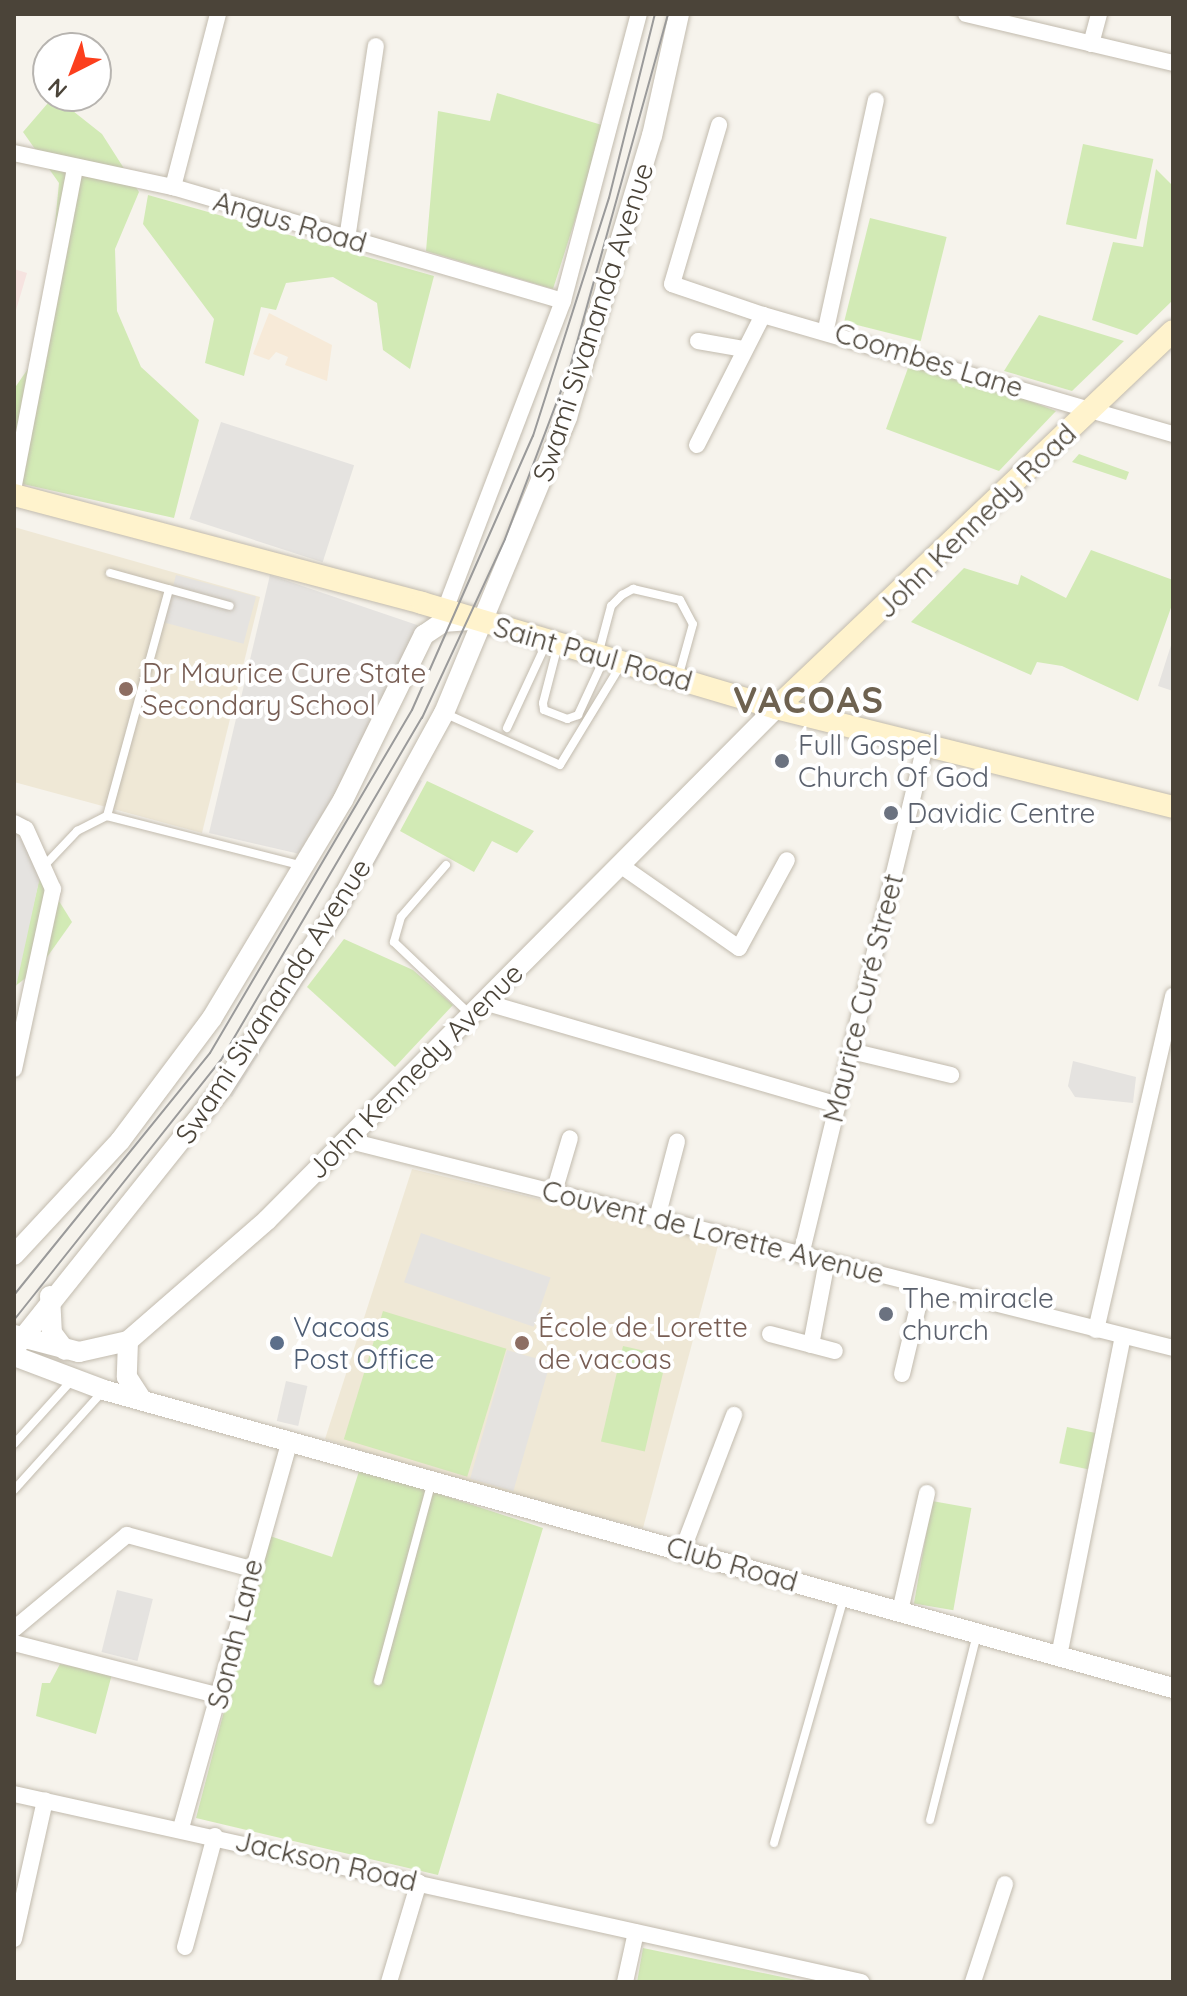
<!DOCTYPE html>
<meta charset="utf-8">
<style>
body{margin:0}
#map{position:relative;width:1187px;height:1996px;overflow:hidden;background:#f6f3ec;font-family:Quicksand,sans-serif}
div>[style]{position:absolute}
.commercial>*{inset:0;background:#f7ead8}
.education>*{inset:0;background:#efe8d6}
.medical>*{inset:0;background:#f6e3e0}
.green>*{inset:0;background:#d2eab5;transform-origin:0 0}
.parking>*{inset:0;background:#e5e3e0;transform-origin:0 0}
.roads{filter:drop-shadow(0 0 2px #c2bbae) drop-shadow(0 0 2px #c2bbae)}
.service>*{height:8px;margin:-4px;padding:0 4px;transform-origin:4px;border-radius:4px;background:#fff}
.minor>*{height:16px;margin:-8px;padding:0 8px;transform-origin:8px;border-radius:8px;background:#fff}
.tertiary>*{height:20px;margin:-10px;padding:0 10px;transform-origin:10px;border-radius:10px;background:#fff}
.secondary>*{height:22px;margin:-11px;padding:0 11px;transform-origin:11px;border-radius:11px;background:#fff3cd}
.tram>*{height:2px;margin:-1px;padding:0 1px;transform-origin:1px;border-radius:1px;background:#9a9a9a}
.dots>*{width:22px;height:22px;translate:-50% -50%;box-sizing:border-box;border:4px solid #fff;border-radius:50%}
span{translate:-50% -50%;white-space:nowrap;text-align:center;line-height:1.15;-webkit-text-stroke:8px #fff;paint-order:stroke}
.street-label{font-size:28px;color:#4b4439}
.education-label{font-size:28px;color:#785e54}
.left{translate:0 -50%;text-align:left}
.worship-label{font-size:28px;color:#5b616d}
.service-label{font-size:28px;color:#4e5e75}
.district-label{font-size:36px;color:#6e6250;font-weight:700;letter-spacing:2px}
.frame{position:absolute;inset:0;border:16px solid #4b4439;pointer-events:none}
.north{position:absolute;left:32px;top:32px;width:80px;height:80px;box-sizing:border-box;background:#fff;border:2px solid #b7b4b0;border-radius:50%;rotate:222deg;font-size:22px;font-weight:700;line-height:32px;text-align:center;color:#4b4439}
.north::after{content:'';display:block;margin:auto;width:28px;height:36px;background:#fc3f1d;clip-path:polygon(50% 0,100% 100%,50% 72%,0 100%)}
</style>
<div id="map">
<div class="commercial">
<div style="clip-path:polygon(269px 313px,332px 345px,327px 381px,285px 365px,288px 357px,276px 352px,269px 360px,253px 354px)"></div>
</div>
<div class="education">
<div style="clip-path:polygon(14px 527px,260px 597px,202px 833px,14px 782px)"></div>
<div style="clip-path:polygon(412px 1169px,719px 1242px,643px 1528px,482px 1489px,325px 1439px)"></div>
</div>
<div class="medical">
<div style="clip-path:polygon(14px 269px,27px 273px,16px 310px,14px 309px)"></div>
</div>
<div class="green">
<div style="clip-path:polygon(497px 93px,605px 126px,553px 289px,426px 251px,438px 111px,490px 121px)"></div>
<div style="clip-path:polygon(54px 96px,102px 134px,139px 192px,115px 249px,117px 311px,141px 367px,199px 420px,174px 518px,14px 482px,14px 389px,43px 347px,59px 183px,23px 132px)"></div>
<div style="left:1083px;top:144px;width:72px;height:82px;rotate:12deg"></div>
<div style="clip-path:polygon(1156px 169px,1173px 186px,1173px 300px,1137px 335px,1092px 320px,1113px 242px,1143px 247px)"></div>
<div style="clip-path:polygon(148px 195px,434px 276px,410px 369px,383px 350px,377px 303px,333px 277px,286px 283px,276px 310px,261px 307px,244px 376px,205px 363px,214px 319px,143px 224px)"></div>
<div style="left:870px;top:218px;width:79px;height:107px;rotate:14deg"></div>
<div style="clip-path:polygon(1039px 315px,1124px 341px,1072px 391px,1004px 371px)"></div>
<div style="clip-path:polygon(912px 357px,1056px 411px,999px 471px,886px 429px)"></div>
<div style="clip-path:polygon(1079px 454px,1129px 472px,1126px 480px,1072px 462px)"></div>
<div style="clip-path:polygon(1091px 550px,1173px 580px,1173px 602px,1138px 701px,1062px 666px,1037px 662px,1031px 675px,911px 622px,964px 568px,1018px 585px,1021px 575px,1066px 598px)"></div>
<div style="clip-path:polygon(427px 781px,534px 831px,517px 853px,492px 841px,474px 872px,400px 831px)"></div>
<div style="clip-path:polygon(41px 872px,72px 922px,40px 967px,14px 987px)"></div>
<div style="clip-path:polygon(344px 939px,413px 970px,453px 1005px,395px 1067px,307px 987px)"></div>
<div style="left:383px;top:1311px;width:129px;height:134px;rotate:17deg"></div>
<div style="left:623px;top:1346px;width:45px;height:98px;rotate:13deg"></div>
<div style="left:1067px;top:1427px;width:34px;height:37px;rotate:12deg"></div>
<div style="clip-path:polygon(360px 1468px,543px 1528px,438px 1875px,196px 1818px,270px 1536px,332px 1557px)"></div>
<div style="left:932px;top:1501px;width:40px;height:104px;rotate:10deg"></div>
<div style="clip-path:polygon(60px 1664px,112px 1674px,96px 1734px,36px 1716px,42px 1683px,50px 1683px)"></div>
<div style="clip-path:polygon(643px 1948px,801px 1981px,637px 1982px)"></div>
</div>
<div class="parking">
<div style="left:221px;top:422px;width:140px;height:102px;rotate:18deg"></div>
<div style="left:176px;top:575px;width:83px;height:49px;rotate:15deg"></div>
<div style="clip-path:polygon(270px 575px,420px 626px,304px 855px,209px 833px)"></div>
<div style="clip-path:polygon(1173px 639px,1173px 691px,1158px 686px)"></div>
<div style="clip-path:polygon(413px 776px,422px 781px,345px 917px,232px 1097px,221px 1090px)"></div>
<div style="clip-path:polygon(14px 828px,41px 872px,14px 996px)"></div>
<div style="clip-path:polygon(1073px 1061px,1136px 1077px,1133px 1103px,1075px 1097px,1068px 1086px)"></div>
<div style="left:421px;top:1233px;width:137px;height:52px;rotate:19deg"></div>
<div style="left:507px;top:1350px;width:45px;height:134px;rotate:16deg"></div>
<div style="left:286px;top:1381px;width:22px;height:41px;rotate:13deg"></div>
<div style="left:117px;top:1590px;width:37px;height:64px;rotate:14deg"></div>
</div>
<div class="roads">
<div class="service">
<div style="left:110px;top:573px;width:124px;rotate:15.4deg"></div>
<div style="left:558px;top:645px;width:60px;rotate:104.5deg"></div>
<div style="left:543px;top:703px;width:7px;rotate:82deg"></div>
<div style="left:544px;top:710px;width:25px;rotate:21deg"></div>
<div style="left:567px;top:719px;width:12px;rotate:-20deg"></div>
<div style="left:578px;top:715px;width:62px;rotate:-65.1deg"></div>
<div style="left:598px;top:655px;width:51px;rotate:-75.1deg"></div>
<div style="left:611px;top:606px;width:16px;rotate:-45deg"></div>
<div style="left:622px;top:595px;width:13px;rotate:-29deg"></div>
<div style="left:633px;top:589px;width:48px;rotate:13.2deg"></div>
<div style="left:680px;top:600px;width:27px;rotate:62deg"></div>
<div style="left:693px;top:624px;width:56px;rotate:105.5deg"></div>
<div style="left:444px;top:713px;width:127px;rotate:24.1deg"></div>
<div style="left:560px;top:765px;width:119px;rotate:-58.7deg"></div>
<div style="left:507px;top:728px;width:95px;rotate:-65.1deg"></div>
<div style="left:107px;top:816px;width:235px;rotate:-74.7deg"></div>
<div style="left:446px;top:865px;width:69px;rotate:130.9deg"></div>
<div style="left:401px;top:917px;width:26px;rotate:106deg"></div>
<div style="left:394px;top:942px;width:105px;rotate:43.5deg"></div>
<div style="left:43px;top:867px;width:50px;rotate:-46.6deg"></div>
<div style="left:77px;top:831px;width:34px;rotate:-27deg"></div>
<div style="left:107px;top:816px;width:202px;rotate:14.3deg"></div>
<div style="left:14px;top:1444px;width:88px;rotate:-47.8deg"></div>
<div style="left:14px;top:1490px;width:135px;rotate:-48deg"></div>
<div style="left:378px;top:1681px;width:207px;rotate:-74.9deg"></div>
<div style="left:930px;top:1820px;width:192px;rotate:-75.8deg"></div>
<div style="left:774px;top:1843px;width:256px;rotate:-74.1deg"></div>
</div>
<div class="minor">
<div style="left:966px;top:14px;width:213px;rotate:13.3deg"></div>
<div style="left:1091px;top:44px;width:31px;rotate:-75deg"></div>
<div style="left:14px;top:153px;width:163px;rotate:12.1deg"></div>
<div style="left:173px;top:187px;width:406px;rotate:16.3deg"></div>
<div style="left:173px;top:187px;width:179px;rotate:-75.4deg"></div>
<div style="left:347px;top:239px;width:195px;rotate:-81.5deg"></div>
<div style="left:763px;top:315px;width:427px;rotate:16.2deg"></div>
<div style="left:826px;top:329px;width:234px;rotate:-77.7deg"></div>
<div style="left:698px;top:341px;width:47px;rotate:9.9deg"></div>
<div style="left:697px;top:445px;width:146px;rotate:-63.1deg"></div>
<div style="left:763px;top:315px;width:96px;rotate:-161.2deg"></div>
<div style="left:672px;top:284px;width:166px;rotate:-73.5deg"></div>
<div style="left:14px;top:485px;width:323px;rotate:-79.1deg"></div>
<div style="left:445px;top:610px;width:331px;rotate:-69.1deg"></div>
<div style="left:563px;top:301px;width:297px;rotate:-75.2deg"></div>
<div style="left:14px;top:823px;width:13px;rotate:27deg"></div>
<div style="left:26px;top:829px;width:66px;rotate:65.8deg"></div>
<div style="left:53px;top:889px;width:184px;rotate:102.2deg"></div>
<div style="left:620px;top:865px;width:145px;rotate:34.9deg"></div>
<div style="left:739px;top:948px;width:100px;rotate:-61.4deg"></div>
<div style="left:484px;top:1002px;width:369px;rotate:16.2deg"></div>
<div style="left:851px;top:1051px;width:103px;rotate:13.5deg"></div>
<div style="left:346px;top:1140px;width:853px;rotate:14.12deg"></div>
<div style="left:554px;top:1192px;width:56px;rotate:-73.5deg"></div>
<div style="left:657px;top:1218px;width:79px;rotate:-75.3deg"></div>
<div style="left:801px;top:1255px;width:528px;rotate:-76.31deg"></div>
<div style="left:1096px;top:1330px;width:343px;rotate:-77deg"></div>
<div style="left:770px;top:1334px;width:67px;rotate:14.7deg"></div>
<div style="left:811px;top:1345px;width:86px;rotate:-79.2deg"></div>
<div style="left:902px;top:1374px;width:90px;rotate:-76.6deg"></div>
<div style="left:681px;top:1554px;width:149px;rotate:-69.1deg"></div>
<div style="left:900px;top:1611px;width:121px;rotate:-77.1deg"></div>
<div style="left:14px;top:1629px;width:147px;rotate:-39.8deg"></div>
<div style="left:127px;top:1535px;width:129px;rotate:15.3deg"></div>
<div style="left:14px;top:1643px;width:214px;rotate:14.4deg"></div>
<div style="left:1059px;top:1656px;width:326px;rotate:-78.7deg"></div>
<div style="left:14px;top:1794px;width:868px;rotate:12.51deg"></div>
<div style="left:181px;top:1828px;width:403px;rotate:-74.3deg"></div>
<div style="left:14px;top:1939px;width:142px;rotate:-77.4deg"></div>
<div style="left:185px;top:1947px;width:115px;rotate:-74.9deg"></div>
<div style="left:389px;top:1982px;width:104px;rotate:-73.3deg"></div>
<div style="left:625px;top:1982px;width:51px;rotate:-77.6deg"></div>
<div style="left:973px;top:1982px;width:103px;rotate:-71.9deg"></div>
</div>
<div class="tertiary">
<div style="left:14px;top:1255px;width:156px;rotate:-47.1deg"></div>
<div style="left:120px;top:1141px;width:154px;rotate:-53.2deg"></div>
<div style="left:212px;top:1018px;width:254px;rotate:-59deg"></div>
<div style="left:343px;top:800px;width:184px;rotate:-63.9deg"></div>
<div style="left:424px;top:635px;width:23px;rotate:-34deg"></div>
<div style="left:443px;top:622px;width:27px;rotate:-4deg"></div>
<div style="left:50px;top:1296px;width:37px;rotate:87deg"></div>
<div style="left:52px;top:1333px;width:21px;rotate:53deg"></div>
<div style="left:14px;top:1335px;width:67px;rotate:14.7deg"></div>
<div style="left:79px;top:1352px;width:50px;rotate:-12.7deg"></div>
<div style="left:128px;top:1341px;width:184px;rotate:-41deg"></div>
<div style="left:267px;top:1220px;width:722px;rotate:-45.17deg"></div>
<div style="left:128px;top:1341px;width:36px;rotate:92deg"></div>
<div style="left:127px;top:1377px;width:27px;rotate:57deg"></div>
<div style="left:14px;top:1349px;width:332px;rotate:-51.4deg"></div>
<div style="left:221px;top:1090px;width:211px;rotate:-57.4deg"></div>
<div style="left:335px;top:912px;width:227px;rotate:-61.3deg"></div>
<div style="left:444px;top:713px;width:321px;rotate:-67.4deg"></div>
<div style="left:567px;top:417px;width:294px;rotate:-73.2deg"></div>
<div style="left:652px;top:136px;width:125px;rotate:-77.5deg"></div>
<div style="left:14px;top:1356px;width:96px;rotate:20.7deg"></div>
<div style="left:104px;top:1390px;width:1110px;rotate:15.58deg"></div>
</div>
<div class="secondary">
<div style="left:14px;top:495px;width:422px;rotate:14.8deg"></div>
<div style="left:422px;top:603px;width:369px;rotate:16.5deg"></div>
<div style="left:776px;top:708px;width:409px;rotate:14deg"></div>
<div style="left:776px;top:708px;width:547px;rotate:-43.52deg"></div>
</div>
</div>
<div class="tram">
<div style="left:14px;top:1295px;width:311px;rotate:-51deg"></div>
<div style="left:210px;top:1053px;width:398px;rotate:-59.5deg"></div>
<div style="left:412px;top:710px;width:300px;rotate:-66.2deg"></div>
<div style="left:533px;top:436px;width:250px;rotate:-72.3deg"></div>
<div style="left:609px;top:198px;width:190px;rotate:-76deg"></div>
<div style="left:14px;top:1320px;width:332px;rotate:-51.5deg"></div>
<div style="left:221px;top:1060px;width:397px;rotate:-59.6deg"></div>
<div style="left:422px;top:718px;width:197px;rotate:-65.1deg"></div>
<div style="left:505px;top:539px;width:187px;rotate:-69.3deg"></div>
<div style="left:571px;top:364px;width:363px;rotate:-74.5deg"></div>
</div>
<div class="dots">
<div style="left:126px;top:689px;background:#8d6e63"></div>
<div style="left:782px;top:761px;background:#6b7280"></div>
<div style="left:891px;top:813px;background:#6b7280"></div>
<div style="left:886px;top:1314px;background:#6b7280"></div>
<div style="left:277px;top:1343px;background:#5c6f8a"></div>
<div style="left:522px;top:1343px;background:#8d6e63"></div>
</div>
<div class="street-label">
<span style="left:290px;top:222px;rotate:16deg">Angus Road</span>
<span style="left:593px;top:322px;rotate:-72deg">Swami Sivananda Avenue</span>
<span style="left:929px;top:360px;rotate:17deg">Coombes Lane</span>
<span style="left:976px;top:521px;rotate:-44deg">John Kennedy Road</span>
<span style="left:593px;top:654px;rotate:16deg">Saint Paul Road</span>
<span style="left:863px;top:998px;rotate:-76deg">Maurice Curé Street</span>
<span style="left:273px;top:1001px;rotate:-57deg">Swami Sivananda Avenue</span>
<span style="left:415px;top:1071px;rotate:-45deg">John Kennedy Avenue</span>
<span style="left:713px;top:1232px;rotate:14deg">Couvent de Lorette Avenue</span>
<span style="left:732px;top:1564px;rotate:16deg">Club Road</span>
<span style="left:235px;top:1634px;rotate:-76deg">Sonah Lane</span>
<span style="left:326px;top:1861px;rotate:13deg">Jackson Road</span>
</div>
<div class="education-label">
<span class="left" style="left:142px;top:689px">Dr Maurice Cure State<br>Secondary School</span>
<span class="left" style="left:538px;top:1343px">École de Lorette<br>de vacoas</span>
</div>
<div class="worship-label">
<span class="left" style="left:798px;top:761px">Full Gospel<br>Church Of God</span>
<span class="left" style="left:907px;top:813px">Davidic Centre</span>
<span class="left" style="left:902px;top:1314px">The miracle<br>church</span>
</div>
<div class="service-label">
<span class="left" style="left:293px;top:1343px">Vacoas<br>Post Office</span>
</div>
<div class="district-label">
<span style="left:809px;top:700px">VACOAS</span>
</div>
<div class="frame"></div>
<div class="north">N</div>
</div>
